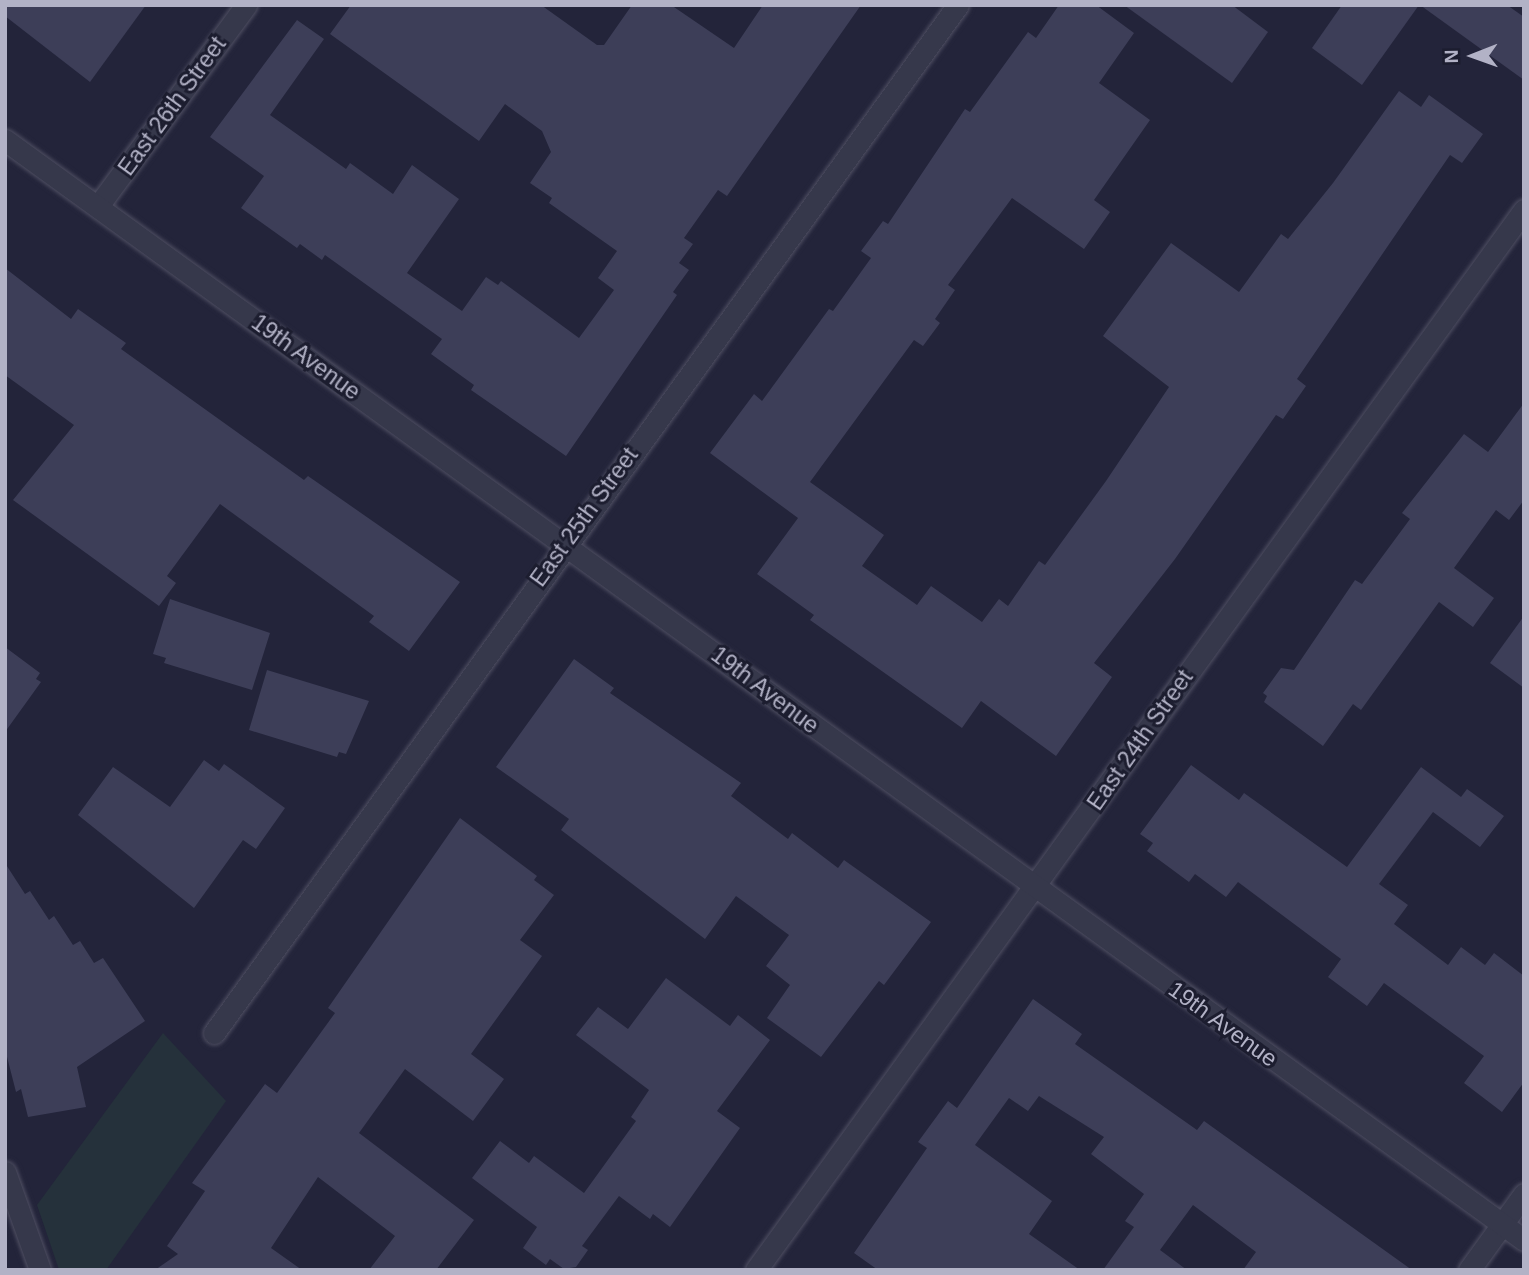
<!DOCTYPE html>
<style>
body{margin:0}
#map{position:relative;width:1529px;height:1275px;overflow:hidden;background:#23243a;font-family:Helvetica,sans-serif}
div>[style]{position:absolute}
.green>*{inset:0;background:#25313b}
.building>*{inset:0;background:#3d3e58}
.roads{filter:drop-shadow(0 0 2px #4f4f62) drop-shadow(0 0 2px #4f4f62)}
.minor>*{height:21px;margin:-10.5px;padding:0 10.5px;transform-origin:10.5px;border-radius:10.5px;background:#36384b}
.tertiary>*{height:21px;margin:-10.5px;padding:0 10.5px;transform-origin:10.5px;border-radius:10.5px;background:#36384b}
span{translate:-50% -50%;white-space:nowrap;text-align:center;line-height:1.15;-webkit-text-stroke:6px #1c1d2f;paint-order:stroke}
.street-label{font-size:23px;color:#b2b2c6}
.frame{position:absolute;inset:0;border:7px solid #b2b2c6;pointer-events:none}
.north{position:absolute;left:1438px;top:21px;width:70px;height:70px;-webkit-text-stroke:5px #1c1d2f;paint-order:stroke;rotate:269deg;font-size:19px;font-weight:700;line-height:28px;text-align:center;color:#b2b2c6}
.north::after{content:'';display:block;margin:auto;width:24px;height:32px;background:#b2b2c6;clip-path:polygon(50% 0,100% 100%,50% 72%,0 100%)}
</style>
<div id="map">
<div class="green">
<div style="clip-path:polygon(163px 1033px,226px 1101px,106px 1270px,59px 1270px,37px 1205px)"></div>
</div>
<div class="building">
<div style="clip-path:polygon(5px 5px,146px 5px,90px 82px,5px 16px)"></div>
<div style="clip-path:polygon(351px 5px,541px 5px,597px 45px,604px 45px,632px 5px,671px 5px,734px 48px,763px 5px,861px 5px,727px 196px,718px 190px,684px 238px,693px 244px,679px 263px,689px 270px,673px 292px,677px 295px,566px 456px,471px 390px,474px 385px,431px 354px,442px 339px,325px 255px,322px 260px,300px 244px,297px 248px,241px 208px,264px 176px,210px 137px,297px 20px,324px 39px,270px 115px,346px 169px,350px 163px,393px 194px,412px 165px,459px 199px,407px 273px,462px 311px,486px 277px,498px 285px,501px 281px,579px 338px,614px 290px,598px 278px,617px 251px,549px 203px,552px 198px,530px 183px,551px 152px,542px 131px,505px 104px,479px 141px,330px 34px)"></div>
<div style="clip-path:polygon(1059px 5px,1096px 5px,1134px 33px,1099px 83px,1150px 120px,1094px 200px,1110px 212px,1084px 249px,1012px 198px,948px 285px,955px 290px,935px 319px,940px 323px,923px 346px,914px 340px,810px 482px,884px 535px,862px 566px,917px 605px,931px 586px,982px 622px,999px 599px,1008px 606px,1039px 561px,1045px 565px,1106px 481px,1169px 387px,1103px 336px,1171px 243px,1239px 292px,1281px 234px,1288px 239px,1333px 183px,1399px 91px,1421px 107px,1429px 95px,1483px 134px,1462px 163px,1450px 155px,1297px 379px,1306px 386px,1283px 419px,1276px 415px,1175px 559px,1094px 663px,1112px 677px,1056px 756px,981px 701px,962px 728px,810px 620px,814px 615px,757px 574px,798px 518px,710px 453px,754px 394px,762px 401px,829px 309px,833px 311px,871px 258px,861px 251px,883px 221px,888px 224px,965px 109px,970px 112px,1028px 32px,1036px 38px)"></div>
<div style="clip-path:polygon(1124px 5px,1232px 5px,1268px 32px,1232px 83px)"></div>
<div style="clip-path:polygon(1342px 5px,1419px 5px,1362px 85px,1312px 48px)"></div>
<div style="clip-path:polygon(1420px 5px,1507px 5px,1524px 17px,1524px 80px)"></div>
<div style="clip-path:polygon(5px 268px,71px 319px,78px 309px,126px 343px,121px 349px,304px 480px,308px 476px,460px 582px,409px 651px,369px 622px,374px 616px,220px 504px,167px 576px,176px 583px,159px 606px,13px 500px,74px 425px,5px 375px)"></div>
<div style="clip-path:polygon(1524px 403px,1524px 500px,1509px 520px,1496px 510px,1454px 568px,1494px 598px,1473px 627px,1439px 602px,1361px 710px,1353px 704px,1323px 746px,1264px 702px,1267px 696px,1263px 693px,1281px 668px,1294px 670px,1355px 580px,1362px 584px,1410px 519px,1402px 513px,1464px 434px,1488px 452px)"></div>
<div style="clip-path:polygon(170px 599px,270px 633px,252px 690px,164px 663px,166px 658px,153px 654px)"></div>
<div style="clip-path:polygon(1524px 616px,1524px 688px,1490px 663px)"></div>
<div style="clip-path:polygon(5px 647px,40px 673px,36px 679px,41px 682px,5px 732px)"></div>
<div style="clip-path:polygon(574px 659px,614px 688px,610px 693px,741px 783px,731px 796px,788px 839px,792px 833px,838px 868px,844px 860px,931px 922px,884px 985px,879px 981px,821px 1057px,767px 1018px,790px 985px,766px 966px,789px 935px,736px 896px,705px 939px,561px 830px,569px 819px,496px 767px)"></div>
<div style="clip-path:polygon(267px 670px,369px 701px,346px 754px,339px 752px,337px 757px,249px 730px)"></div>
<div style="clip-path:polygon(204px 760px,219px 771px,224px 764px,285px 808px,256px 849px,243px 840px,194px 908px,78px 815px,113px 767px,170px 807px)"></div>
<div style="clip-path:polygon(1191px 765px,1239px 800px,1244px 793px,1347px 867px,1421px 767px,1461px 797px,1467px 789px,1504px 816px,1480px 847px,1433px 812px,1379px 884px,1408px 905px,1394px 924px,1448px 965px,1461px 947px,1485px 965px,1494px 953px,1524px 976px,1524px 1082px,1502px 1112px,1464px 1083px,1484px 1056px,1384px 983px,1367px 1006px,1328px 977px,1341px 959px,1238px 882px,1226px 897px,1195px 874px,1189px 882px,1147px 851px,1153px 843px,1140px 834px)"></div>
<div style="clip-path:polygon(460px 818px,537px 876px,534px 880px,554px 895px,520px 940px,542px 956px,471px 1054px,504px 1079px,473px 1121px,405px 1069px,359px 1133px,474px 1220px,436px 1270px,369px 1270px,395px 1236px,318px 1177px,271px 1248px,302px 1270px,155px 1270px,178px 1254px,167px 1246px,205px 1191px,192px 1183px,265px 1084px,277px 1093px,335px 1013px,328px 1008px)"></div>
<div style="clip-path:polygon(5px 863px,25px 894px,30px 891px,49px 920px,54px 916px,73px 945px,80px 941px,94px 963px,103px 958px,145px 1021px,77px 1067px,86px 1107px,28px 1117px,21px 1089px,16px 1092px,5px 1049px)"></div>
<div style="clip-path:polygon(666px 978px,730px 1026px,738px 1015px,770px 1040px,717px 1111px,740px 1128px,670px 1227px,653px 1214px,650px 1219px,619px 1196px,582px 1246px,588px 1250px,576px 1267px,564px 1269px,550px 1259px,546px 1265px,523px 1248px,537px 1227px,472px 1178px,500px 1141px,529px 1163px,534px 1156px,584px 1193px,636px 1121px,631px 1117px,649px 1090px,576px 1035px,598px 1007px,628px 1029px)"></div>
<div style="clip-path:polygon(1033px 999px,1082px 1034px,1075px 1044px,1197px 1130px,1204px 1121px,1412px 1270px,1243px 1270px,1256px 1252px,1193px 1205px,1160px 1250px,1187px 1270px,1103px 1270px,1134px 1227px,1125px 1221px,1144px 1194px,1091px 1154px,1104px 1137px,1039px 1096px,1028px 1111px,1009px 1098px,975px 1145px,1052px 1201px,1029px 1234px,1080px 1270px,878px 1270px,854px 1253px,927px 1148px,918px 1142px,948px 1101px,957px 1108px)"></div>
</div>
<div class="roads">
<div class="minor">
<div style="left:98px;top:206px;width:250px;rotate:-53.6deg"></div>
<div style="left:214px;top:1033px;width:1269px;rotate:-54.11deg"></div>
<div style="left:5px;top:1172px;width:104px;rotate:70.3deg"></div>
<div style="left:756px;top:1270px;width:1309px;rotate:-54.08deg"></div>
<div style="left:1469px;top:1270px;width:94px;rotate:-54.1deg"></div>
</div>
<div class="tertiary">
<div style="left:5px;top:140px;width:1875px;rotate:35.91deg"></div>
</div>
</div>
<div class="street-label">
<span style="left:172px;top:106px;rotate:-54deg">East 26th Street</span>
<span style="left:306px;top:357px;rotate:36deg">19th Avenue</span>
<span style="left:584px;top:517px;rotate:-54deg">East 25th Street</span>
<span style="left:765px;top:690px;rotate:37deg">19th Avenue</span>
<span style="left:1140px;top:740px;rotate:-55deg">East 24th Street</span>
<span style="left:1223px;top:1024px;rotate:36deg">19th Avenue</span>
</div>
<div class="frame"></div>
<div class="north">N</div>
</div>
